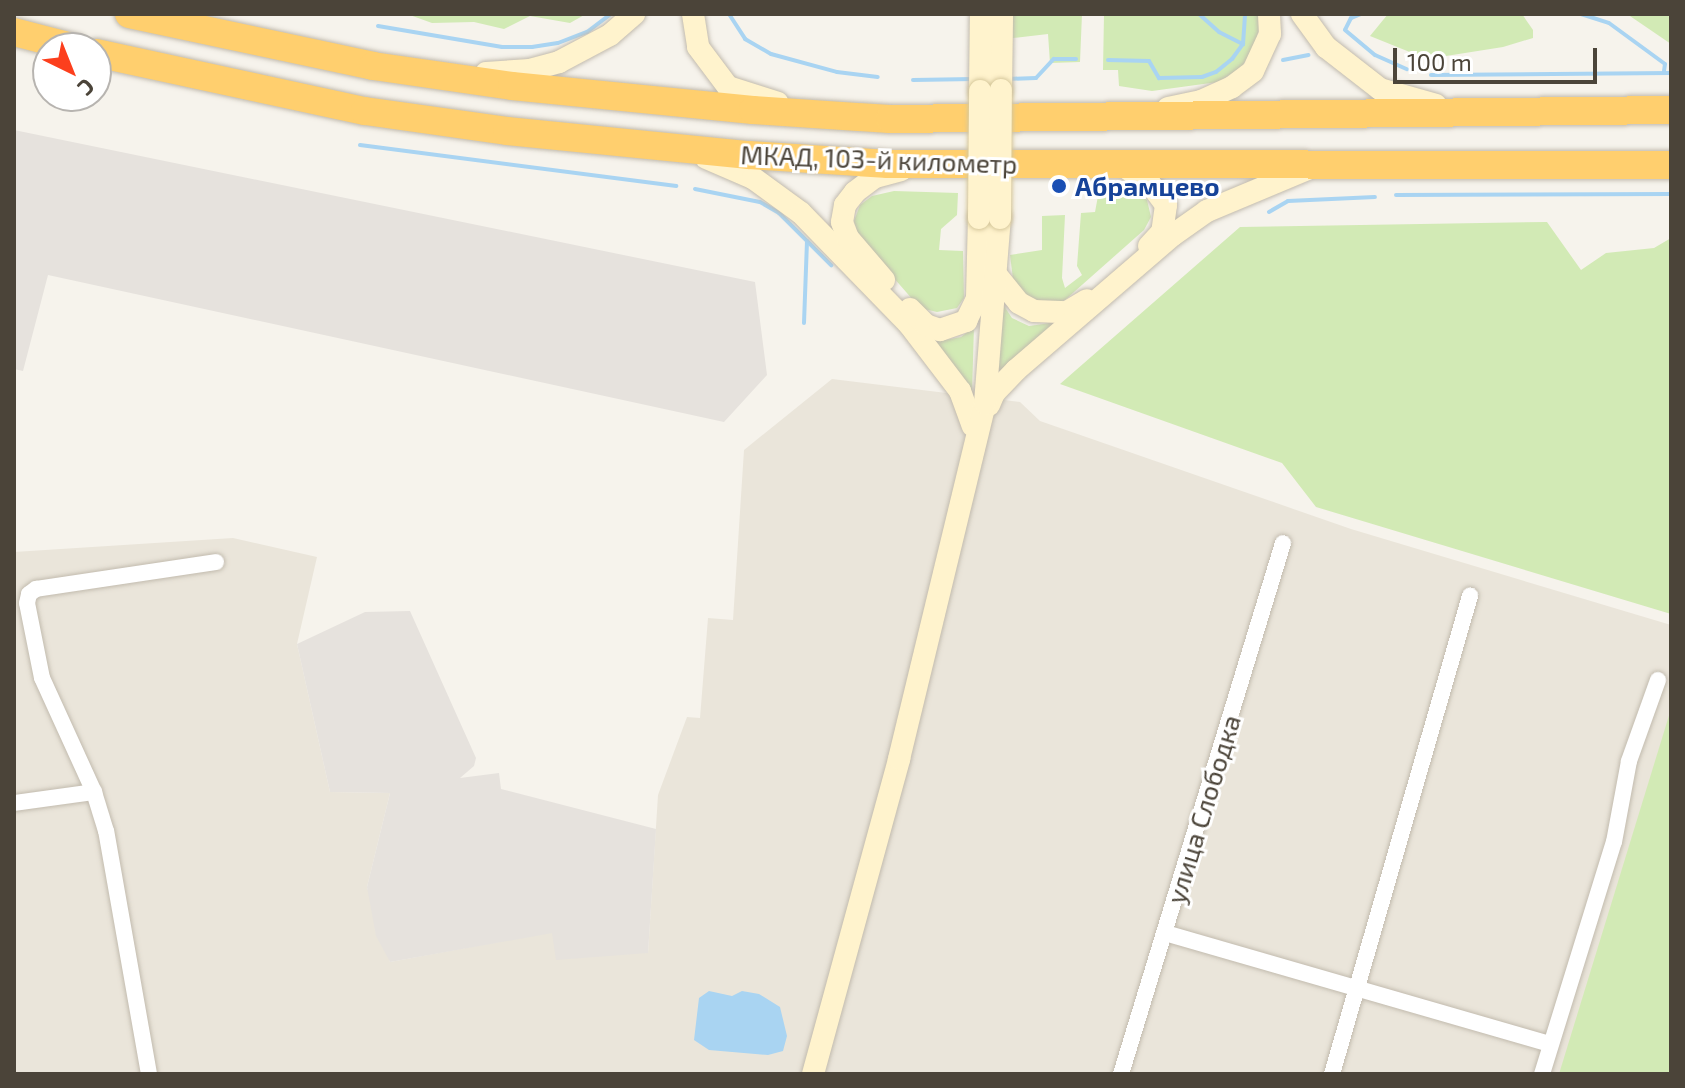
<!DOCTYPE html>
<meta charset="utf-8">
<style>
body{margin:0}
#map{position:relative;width:1685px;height:1088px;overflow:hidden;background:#f6f3ec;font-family:"Exo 2",sans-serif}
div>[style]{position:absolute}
.residential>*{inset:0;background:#eae5da}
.industrial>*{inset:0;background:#e6e2dd}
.green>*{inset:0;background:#d2eab5}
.water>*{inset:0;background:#a9d4f2}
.stream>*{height:4px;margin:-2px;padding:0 2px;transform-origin:2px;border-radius:2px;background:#a9d4f2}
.roads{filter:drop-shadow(0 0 2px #c2bbae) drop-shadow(0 0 2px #c2bbae)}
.street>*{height:16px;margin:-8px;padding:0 8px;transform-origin:8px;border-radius:8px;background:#fff}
.secondary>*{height:22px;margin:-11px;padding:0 11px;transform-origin:11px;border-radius:11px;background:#fff3cd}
.highway>*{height:28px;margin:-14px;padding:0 14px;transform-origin:14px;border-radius:14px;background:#ffcf6e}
.bridges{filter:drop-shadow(0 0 2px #d6c79b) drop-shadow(0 0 2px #d6c79b)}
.secondary-bridge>*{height:22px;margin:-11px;padding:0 11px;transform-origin:11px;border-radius:11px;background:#fff3cd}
.dots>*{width:22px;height:22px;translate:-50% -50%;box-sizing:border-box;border:4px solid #fff;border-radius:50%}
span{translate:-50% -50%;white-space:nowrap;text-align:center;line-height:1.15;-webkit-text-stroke:6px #fff;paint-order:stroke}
.street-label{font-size:26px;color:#4b4439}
.transit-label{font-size:26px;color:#164399;font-weight:700}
.left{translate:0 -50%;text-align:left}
.frame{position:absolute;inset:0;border:16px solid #4b4439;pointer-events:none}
.north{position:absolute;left:32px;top:32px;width:80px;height:80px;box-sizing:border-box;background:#fff;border:2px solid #b7b4b0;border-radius:50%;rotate:137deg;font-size:22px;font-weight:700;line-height:32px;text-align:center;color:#4b4439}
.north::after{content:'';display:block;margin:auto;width:28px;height:36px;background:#fc3f1d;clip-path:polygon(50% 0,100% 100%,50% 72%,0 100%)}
.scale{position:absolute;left:1393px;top:48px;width:204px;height:36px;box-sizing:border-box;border:4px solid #4b4439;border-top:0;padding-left:10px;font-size:24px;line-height:28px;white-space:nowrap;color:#4b4439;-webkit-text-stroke:6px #fff;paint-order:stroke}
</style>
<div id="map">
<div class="residential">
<div style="clip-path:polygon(832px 379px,1020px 402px,1040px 421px,1351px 529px,1671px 625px,1671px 853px,1605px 1074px,14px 1074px,14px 552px,233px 538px,317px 557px,297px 644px,330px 792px,390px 793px,367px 887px,390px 962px,552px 932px,648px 953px,658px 795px,687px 717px,700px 718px,708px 618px,733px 620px,744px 450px)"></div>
</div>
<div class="industrial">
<div style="clip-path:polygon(14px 130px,755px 282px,767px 375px,724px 422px,48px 275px,23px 371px,14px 369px)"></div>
<div style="clip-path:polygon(410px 611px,476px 758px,474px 766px,460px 778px,499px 773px,501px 789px,656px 829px,648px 953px,556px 960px,552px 933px,390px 962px,376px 936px,367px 887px,390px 793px,330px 792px,297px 644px,365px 612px)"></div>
</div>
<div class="green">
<div style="clip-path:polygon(407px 14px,586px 14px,570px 23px,530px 16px,504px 29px,474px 22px,432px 23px)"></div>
<div style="clip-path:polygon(1013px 14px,1082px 14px,1080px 62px,1050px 63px,1048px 34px,1013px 38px)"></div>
<div style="clip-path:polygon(1104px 14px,1260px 14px,1261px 22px,1254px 47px,1241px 68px,1218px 82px,1152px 91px,1119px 86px,1118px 70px,1103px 70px)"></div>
<div style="clip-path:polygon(1388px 14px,1522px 14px,1533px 30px,1533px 38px,1503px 47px,1427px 59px,1370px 36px)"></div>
<div style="clip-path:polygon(1627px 14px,1671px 14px,1671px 44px)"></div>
<div style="clip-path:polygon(1113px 190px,1131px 190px,1147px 200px,1151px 217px,1144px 230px,1065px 300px,1046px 306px,1014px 287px,1010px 255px,1042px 250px,1042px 216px,1065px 215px,1062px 278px,1065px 288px,1082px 275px,1077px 266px,1081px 213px,1095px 212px,1098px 196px)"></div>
<div style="clip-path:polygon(894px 191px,958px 193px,957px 215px,941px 229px,939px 250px,963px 251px,964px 298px,957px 308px,937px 312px,920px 308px,859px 238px,854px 221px,860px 205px,872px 196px)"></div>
<div style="clip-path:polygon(1547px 222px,1581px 270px,1606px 253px,1654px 248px,1671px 238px,1671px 614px,1316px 507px,1282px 463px,1060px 384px,1240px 227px)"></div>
<div style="clip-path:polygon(1002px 303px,1012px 318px,1029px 326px,1064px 321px,993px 385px)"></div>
<div style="clip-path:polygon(974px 327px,972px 392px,927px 338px,945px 340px,961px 337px)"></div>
<div style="clip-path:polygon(1671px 709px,1671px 1074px,1559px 1074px)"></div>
</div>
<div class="water">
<div style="clip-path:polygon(709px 991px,732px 996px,742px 991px,759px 994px,780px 1007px,787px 1036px,783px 1051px,768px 1055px,709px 1050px,694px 1040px,699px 998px)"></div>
</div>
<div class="stream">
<div style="left:729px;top:14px;width:30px;rotate:57deg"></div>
<div style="left:745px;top:39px;width:30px;rotate:30deg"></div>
<div style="left:771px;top:54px;width:68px;rotate:15.3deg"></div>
<div style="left:837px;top:72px;width:41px;rotate:7deg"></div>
<div style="left:1199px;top:14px;width:27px;rotate:42deg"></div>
<div style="left:1219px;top:32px;width:27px;rotate:27deg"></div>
<div style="left:1361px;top:14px;width:11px;rotate:158deg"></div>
<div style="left:1351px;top:18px;width:13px;rotate:117deg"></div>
<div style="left:1345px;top:30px;width:39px;rotate:40deg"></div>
<div style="left:1375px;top:55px;width:35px;rotate:24deg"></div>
<div style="left:1581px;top:14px;width:29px;rotate:18deg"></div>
<div style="left:1609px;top:23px;width:69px;rotate:36.2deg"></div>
<div style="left:1665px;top:64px;width:7px;rotate:98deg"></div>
<div style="left:378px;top:26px;width:126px;rotate:9.6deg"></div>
<div style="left:502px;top:47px;width:30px"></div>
<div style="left:532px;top:47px;width:26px;rotate:-9deg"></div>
<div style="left:558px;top:43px;width:31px;rotate:-21deg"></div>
<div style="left:587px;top:32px;width:30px;rotate:-37deg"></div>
<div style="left:1108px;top:60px;width:41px;rotate:1.4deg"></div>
<div style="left:1149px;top:61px;width:20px;rotate:60deg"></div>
<div style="left:1159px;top:78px;width:43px;rotate:-1.3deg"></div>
<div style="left:1202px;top:77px;width:15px;rotate:-20deg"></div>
<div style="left:1216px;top:72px;width:21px;rotate:-39deg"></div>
<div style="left:1232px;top:59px;width:19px;rotate:-54deg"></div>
<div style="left:1243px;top:44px;width:30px;rotate:-86deg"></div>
<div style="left:1283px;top:60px;width:26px;rotate:-11deg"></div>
<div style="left:1431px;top:75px;width:240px;rotate:-0.5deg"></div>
<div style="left:1007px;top:79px;width:29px;rotate:-2deg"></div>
<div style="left:1036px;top:78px;width:26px;rotate:-47deg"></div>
<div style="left:1054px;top:59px;width:22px"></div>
<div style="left:913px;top:80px;width:61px;rotate:-0.9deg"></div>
<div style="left:360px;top:145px;width:319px;rotate:7.4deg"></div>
<div style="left:695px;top:189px;width:66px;rotate:11.3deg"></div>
<div style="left:760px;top:202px;width:22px;rotate:30deg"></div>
<div style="left:779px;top:213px;width:74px;rotate:45deg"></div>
<div style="left:1396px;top:195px;width:275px;rotate:-0.2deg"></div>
<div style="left:1269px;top:212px;width:22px;rotate:-30deg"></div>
<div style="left:1288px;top:201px;width:87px;rotate:-2.6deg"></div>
<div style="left:804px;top:323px;width:82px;rotate:-87.9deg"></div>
</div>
<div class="roads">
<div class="street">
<div style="left:14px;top:803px;width:81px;rotate:-7.8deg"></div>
<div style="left:1165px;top:933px;width:401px;rotate:16.1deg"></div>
<div style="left:149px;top:1074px;width:247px;rotate:-100deg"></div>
<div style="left:106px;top:831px;width:41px;rotate:-107.1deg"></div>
<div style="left:94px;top:792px;width:125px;rotate:-114.5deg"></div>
<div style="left:42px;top:678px;width:76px;rotate:-101.3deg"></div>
<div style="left:27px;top:603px;width:9px;rotate:-77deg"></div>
<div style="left:29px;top:594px;width:9px;rotate:-36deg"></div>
<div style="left:36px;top:589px;width:182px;rotate:-8.5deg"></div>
<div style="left:1121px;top:1074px;width:555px;rotate:-73.03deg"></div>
<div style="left:1332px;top:1074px;width:498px;rotate:-73.9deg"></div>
<div style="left:1542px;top:1074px;width:243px;rotate:-72.8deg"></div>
<div style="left:1614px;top:842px;width:82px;rotate:-79.5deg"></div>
<div style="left:1629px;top:761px;width:86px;rotate:-70.3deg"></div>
</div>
<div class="secondary">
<div style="left:693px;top:14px;width:33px;rotate:81deg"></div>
<div style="left:698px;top:47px;width:50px;rotate:53.1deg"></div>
<div style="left:728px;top:87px;width:52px;rotate:17.7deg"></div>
<div style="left:1302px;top:14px;width:41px;rotate:54deg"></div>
<div style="left:1326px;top:47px;width:68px;rotate:37.9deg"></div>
<div style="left:1380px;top:89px;width:58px;rotate:15.9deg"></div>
<div style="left:486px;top:73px;width:44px;rotate:-3.9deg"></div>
<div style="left:530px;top:70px;width:30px;rotate:-15deg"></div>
<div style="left:559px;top:62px;width:58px;rotate:-27.9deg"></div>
<div style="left:610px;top:35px;width:32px;rotate:-41deg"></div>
<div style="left:1001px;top:90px;width:76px;rotate:-89.2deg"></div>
<div style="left:980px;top:91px;width:77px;rotate:-89.3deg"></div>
<div style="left:1168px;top:108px;width:34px;rotate:-12deg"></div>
<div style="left:1201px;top:101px;width:34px;rotate:-24deg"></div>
<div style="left:1232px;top:87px;width:26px;rotate:-37deg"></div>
<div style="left:1253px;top:71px;width:41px;rotate:-65.3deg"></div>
<div style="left:1270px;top:34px;width:20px;rotate:-93deg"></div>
<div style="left:706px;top:158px;width:51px;rotate:23.1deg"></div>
<div style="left:753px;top:178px;width:59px;rotate:36.1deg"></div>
<div style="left:801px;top:213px;width:155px;rotate:45.8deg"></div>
<div style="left:909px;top:324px;width:84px;rotate:52.7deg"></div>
<div style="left:960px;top:391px;width:37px;rotate:70deg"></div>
<div style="left:1122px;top:165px;width:35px;rotate:35deg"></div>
<div style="left:1151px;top:185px;width:25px;rotate:53deg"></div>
<div style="left:1166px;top:205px;width:27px;rotate:98deg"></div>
<div style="left:1162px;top:232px;width:19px;rotate:133deg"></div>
<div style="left:998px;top:277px;width:33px;rotate:51deg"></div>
<div style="left:1019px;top:303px;width:17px;rotate:28deg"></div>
<div style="left:1034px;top:311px;width:33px;rotate:2deg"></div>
<div style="left:1067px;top:312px;width:23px;rotate:-31deg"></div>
<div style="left:884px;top:280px;width:55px;rotate:-130.6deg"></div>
<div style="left:848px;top:238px;width:17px;rotate:-111deg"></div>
<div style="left:842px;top:222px;width:17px;rotate:-80deg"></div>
<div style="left:845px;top:205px;width:16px;rotate:-52deg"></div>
<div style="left:855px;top:192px;width:25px;rotate:-37deg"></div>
<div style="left:875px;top:177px;width:27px;rotate:-15deg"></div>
<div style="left:910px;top:309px;width:23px;rotate:45deg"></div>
<div style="left:926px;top:325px;width:15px;rotate:20deg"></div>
<div style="left:940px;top:330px;width:28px;rotate:-19deg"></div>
<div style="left:966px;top:321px;width:25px;rotate:-64deg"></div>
<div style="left:977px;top:298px;width:80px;rotate:-88.6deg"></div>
<div style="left:989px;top:405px;width:13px;rotate:-67deg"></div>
<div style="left:994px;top:393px;width:32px;rotate:-46deg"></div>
<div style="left:1016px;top:370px;width:207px;rotate:-40.7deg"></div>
<div style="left:1173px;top:235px;width:42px;rotate:-35.2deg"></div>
<div style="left:1207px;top:211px;width:112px;rotate:-22.7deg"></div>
<div style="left:813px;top:1074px;width:327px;rotate:-74.7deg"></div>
<div style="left:899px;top:759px;width:366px;rotate:-76.4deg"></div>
<div style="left:985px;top:403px;width:186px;rotate:-85.4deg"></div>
</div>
<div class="highway">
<div style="left:129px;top:14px;width:249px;rotate:12deg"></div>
<div style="left:373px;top:66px;width:140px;rotate:8.2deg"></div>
<div style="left:512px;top:86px;width:242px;rotate:5.7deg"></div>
<div style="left:753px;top:110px;width:137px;rotate:3.8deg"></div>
<div style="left:890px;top:119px;width:781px;rotate:-0.66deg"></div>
<div style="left:14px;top:32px;width:64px;rotate:14.5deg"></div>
<div style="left:96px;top:53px;width:275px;rotate:12.2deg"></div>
<div style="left:365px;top:111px;width:143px;rotate:8deg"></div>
<div style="left:507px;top:131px;width:243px;rotate:5.7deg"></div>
<div style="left:749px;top:155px;width:139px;rotate:3.7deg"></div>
<div style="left:888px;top:164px;width:783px;rotate:0.07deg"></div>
</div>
</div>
<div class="bridges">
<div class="secondary-bridge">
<div style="left:979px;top:218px;width:127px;rotate:-89.5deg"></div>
<div style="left:1000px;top:218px;width:128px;rotate:-89.6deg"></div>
</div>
</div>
<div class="dots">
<div style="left:1059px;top:186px;background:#1a4fb4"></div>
</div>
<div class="street-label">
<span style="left:879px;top:159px;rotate:2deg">МКАД, 103-й километр</span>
<span style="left:1203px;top:809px;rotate:-73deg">улица Слободка</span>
</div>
<div class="transit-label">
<span class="left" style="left:1075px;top:186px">Абрамцево</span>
</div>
<div class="frame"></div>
<div class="north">С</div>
<div class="scale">100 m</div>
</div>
